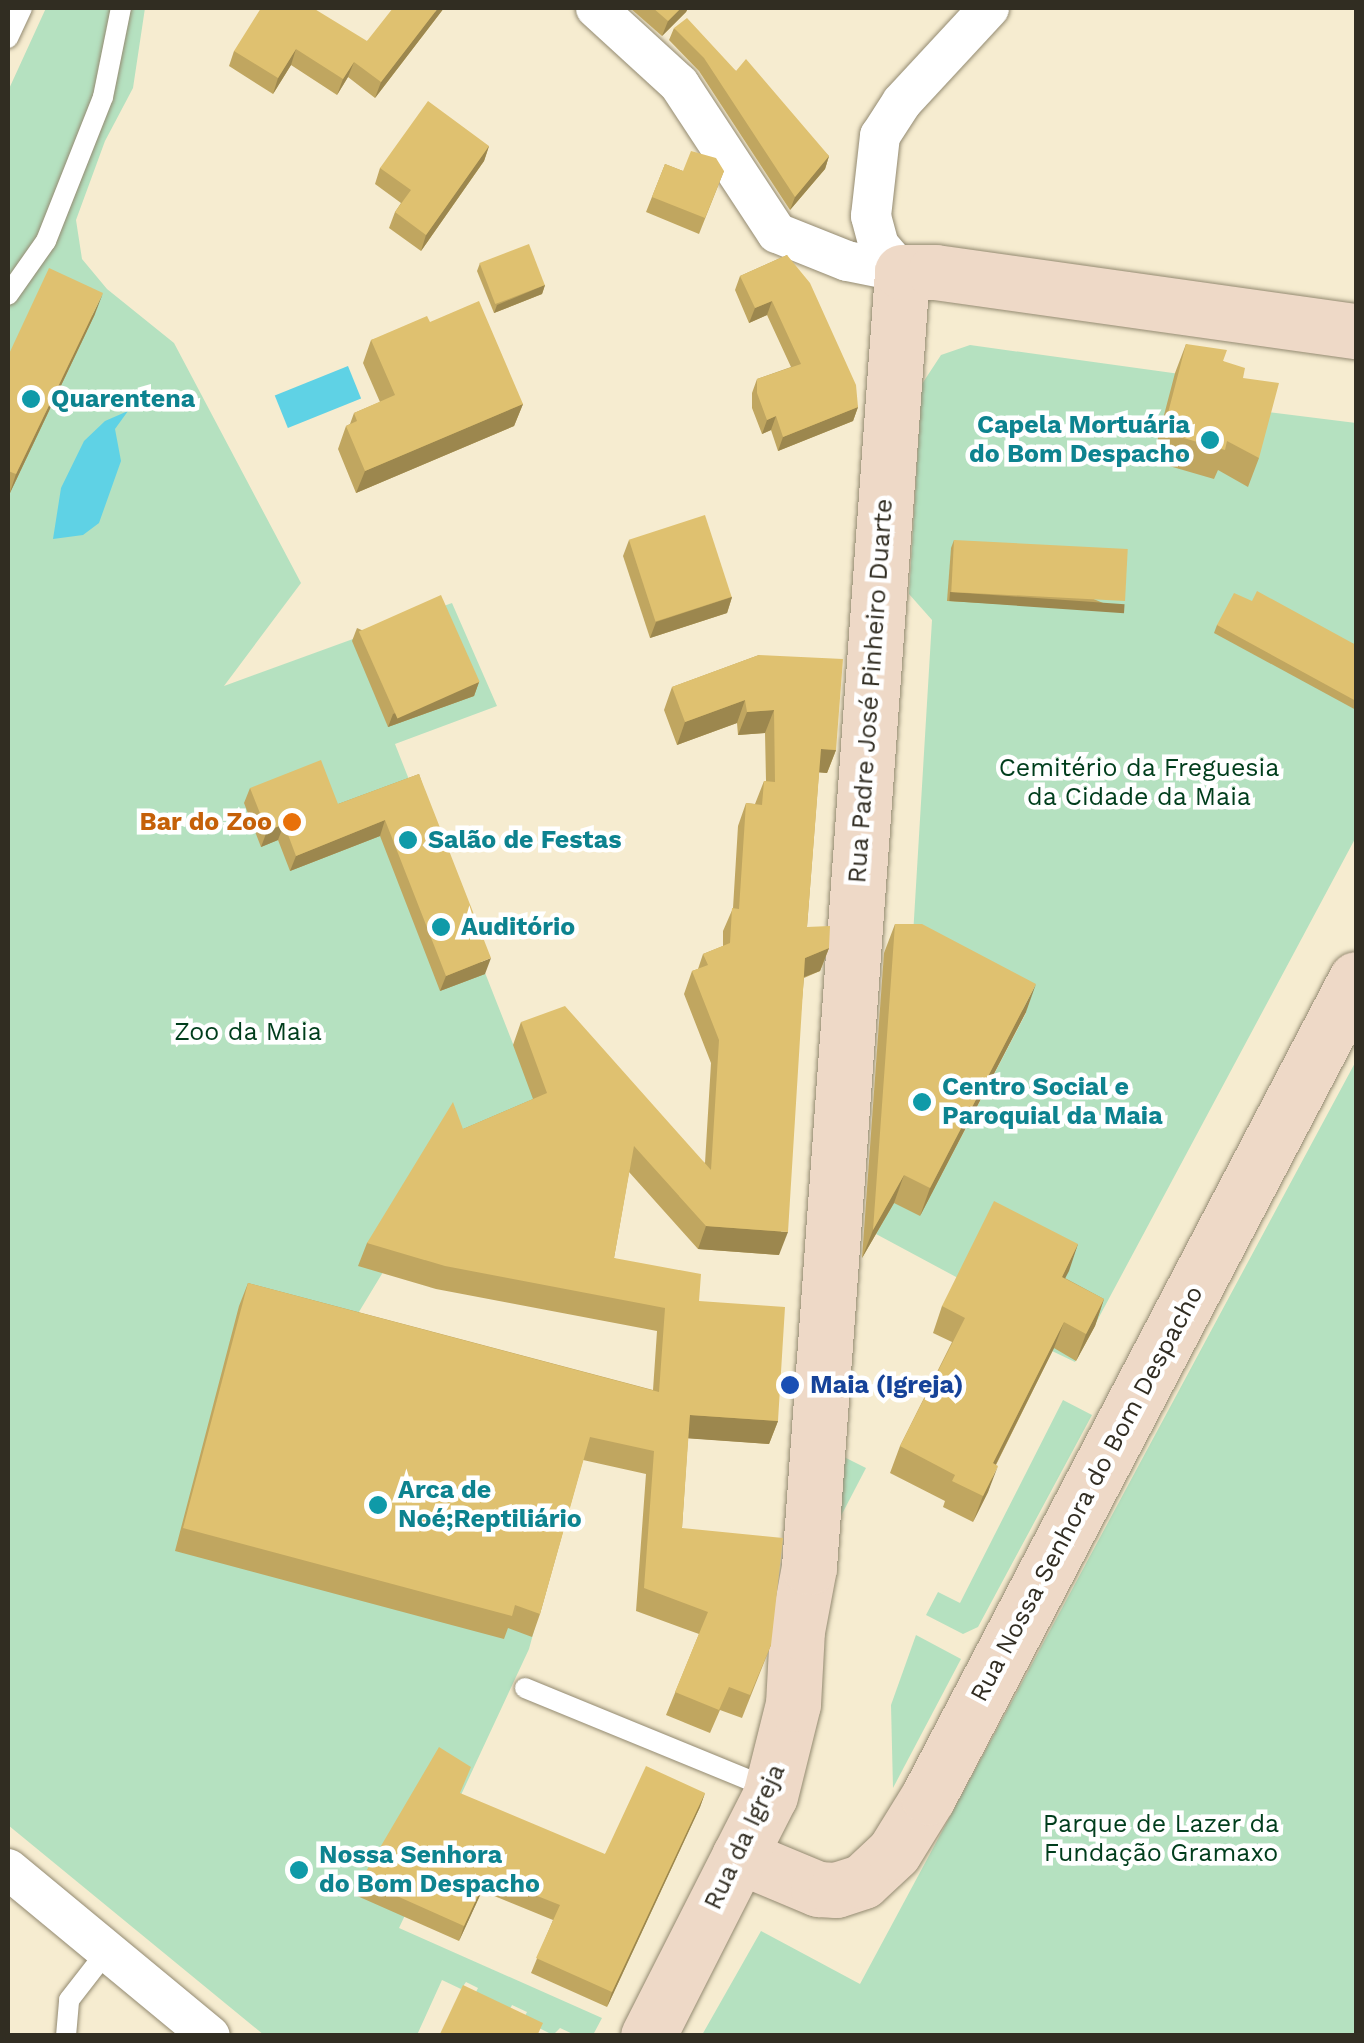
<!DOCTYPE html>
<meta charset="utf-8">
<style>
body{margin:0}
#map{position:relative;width:1364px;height:2043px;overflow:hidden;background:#f6ecd0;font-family:"Work Sans",sans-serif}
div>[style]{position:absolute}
.green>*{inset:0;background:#b5e1c0}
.water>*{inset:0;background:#5fd2e5;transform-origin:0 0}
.roads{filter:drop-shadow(0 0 2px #938a71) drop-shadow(0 0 2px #938a71)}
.service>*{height:20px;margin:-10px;padding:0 10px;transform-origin:10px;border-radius:10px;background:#fff}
.minor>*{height:40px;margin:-20px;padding:0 20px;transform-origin:20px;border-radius:20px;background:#fff}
.secondary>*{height:55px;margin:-27.5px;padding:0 27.5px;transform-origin:27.5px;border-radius:27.5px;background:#eed9c7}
.wall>*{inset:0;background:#c0a660}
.shaded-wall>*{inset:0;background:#9c874e;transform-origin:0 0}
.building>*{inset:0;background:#dfc170;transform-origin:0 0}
.dots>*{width:28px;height:28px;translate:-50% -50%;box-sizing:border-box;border:5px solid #fff;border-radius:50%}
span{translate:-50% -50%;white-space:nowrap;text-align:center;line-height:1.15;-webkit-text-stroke:9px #fff;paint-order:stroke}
.culture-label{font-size:25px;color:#0d838f;font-weight:700}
.left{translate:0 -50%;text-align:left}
.right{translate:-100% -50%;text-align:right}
.street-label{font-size:25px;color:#312d22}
.park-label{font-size:25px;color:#003d1c}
.food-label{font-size:25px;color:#c56008;font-weight:700}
.transit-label{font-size:25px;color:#164399;font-weight:700}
.frame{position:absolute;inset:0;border:10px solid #312d22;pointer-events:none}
</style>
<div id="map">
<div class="green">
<div style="clip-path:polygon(46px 8px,145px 8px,133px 88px,105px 141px,76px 220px,82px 259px,107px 289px,174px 343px,301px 583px,224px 686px,452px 603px,497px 706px,395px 744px,541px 1115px,455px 1153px,345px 1335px,596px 1402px,529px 1649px,399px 1928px,602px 2018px,593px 2035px,575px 2035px,560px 2028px,553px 2035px,523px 2020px,527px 2012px,512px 2005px,508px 2013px,474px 1996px,478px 1988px,466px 1982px,461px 1989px,442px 1980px,417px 2035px,264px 2035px,8px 1825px,8px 91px)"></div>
<div style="clip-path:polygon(970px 345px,1216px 379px,1269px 412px,1356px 423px,1356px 837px,1075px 1362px,1052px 1351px,1053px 1329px,876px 1234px,910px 1174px,935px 1187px,1026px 1013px,912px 952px,932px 620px,909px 594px,922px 384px,941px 355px)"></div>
<div style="clip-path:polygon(1356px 1061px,1356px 2035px,702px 2035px,761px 1931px,860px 1984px)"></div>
<div style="clip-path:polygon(1063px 1400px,1092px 1415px,978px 1627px,963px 1634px,926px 1615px,938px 1592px,960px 1603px)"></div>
<div style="clip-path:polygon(836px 1453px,866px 1468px,830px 1537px)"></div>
<div style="clip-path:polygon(916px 1635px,961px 1659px,893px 1788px,891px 1705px)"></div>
</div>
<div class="water">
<div style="left:348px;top:366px;width:35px;height:79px;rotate:68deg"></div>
<div style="clip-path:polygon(128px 411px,115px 429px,121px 461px,99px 523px,83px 535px,53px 539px,61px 488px,84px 441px,105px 421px)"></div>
</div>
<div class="roads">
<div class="service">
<div style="left:8px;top:38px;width:33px;rotate:-65deg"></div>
<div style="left:8px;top:295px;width:66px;rotate:-54.9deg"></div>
<div style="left:46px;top:241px;width:155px;rotate:-68.4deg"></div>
<div style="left:103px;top:97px;width:91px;rotate:-78.6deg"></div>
<div style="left:525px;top:1688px;width:264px;rotate:22.3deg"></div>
<div style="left:66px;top:2036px;width:36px;rotate:-85deg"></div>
<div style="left:69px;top:2000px;width:62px;rotate:-52.2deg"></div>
</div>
<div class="minor">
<div style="left:596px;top:8px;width:113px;rotate:42.5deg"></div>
<div style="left:679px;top:84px;width:178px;rotate:56.7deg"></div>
<div style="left:777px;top:233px;width:75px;rotate:21.8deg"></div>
<div style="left:847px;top:261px;width:56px;rotate:11.3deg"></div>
<div style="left:902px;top:272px;width:35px;rotate:-131deg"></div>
<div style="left:879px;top:246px;width:31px;rotate:-105deg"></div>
<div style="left:871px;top:216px;width:81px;rotate:-83.6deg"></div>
<div style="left:880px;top:136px;width:40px;rotate:-57.1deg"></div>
<div style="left:902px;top:102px;width:128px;rotate:-47.2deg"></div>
<div style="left:8px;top:1869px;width:262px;rotate:39.6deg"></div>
</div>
<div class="secondary">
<div style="left:739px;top:1856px;width:86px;rotate:22.7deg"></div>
<div style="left:818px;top:1889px;width:18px;rotate:3deg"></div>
<div style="left:836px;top:1890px;width:28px;rotate:-18deg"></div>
<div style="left:863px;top:1881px;width:42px;rotate:-43.1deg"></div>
<div style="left:894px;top:1852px;width:65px;rotate:-58.3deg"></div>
<div style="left:928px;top:1797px;width:923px;rotate:-62.38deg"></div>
<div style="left:648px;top:2036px;width:269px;rotate:-63.1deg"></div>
<div style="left:770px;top:1796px;width:95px;rotate:-76deg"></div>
<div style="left:793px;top:1704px;width:73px;rotate:-86.9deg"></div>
<div style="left:797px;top:1631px;width:65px;rotate:-79.4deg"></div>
<div style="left:809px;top:1567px;width:1298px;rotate:-85.89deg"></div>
<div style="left:902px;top:272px;width:33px"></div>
<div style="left:935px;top:272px;width:425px;rotate:8deg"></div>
</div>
</div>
<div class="wall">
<div style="clip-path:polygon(444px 8px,375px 98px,348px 77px,337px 95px,291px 65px,273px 94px,229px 66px,234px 51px,367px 41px)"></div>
<div style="clip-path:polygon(630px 8px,688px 8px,686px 12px,662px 36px)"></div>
<div style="clip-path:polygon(674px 28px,736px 71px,829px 156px,825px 169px,790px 210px,699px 71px,669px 40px)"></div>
<div style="clip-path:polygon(489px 146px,484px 161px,421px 251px,389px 228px,395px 212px,401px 203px,375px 184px,380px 168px)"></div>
<div style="clip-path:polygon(665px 164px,683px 171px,724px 171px,699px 234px,646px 212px)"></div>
<div style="clip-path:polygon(787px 255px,858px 407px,853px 421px,778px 451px,771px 430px,762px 434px,752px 408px,752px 393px,757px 379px,791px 367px,767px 315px,749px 323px,735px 290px,740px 276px)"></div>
<div style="clip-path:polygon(480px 263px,545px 285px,542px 294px,494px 313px,477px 271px)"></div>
<div style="clip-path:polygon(95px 314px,9px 495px,8px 494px,8px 356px)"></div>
<div style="clip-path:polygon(430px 322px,523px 404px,514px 426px,356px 493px,338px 449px,346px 426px,350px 424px,354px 413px,380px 402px,363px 363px,371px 340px)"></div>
<div style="clip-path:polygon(1186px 344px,1223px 361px,1243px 378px,1259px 458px,1248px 487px,1218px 470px,1214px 479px,1152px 461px,1175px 373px)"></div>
<div style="clip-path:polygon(629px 540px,732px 597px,727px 613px,650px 638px,623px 556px)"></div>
<div style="clip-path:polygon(954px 540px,1122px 611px,947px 601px,951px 548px)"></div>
<div style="clip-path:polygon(1252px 601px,1356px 645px,1356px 710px,1214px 633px,1217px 625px)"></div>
<div style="clip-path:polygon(357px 628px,479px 682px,474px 696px,388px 727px,352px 641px)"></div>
<div style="clip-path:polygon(759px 655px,836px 750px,827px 773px,819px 772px,807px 927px,829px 948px,820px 971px,804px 978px,779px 1255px,698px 1249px,629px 1172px,614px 1258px,699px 1301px,778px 1421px,769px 1444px,688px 1438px,682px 1528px,771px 1645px,742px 1718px,720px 1710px,710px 1733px,666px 1715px,699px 1634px,636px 1611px,646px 1474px,583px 1460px,540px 1614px,532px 1637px,508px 1628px,504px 1639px,175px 1551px,239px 1306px,248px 1283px,653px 1390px,657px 1331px,436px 1289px,358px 1266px,367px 1243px,463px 1129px,533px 1099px,513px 1045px,521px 1022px,705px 1163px,711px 1063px,684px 994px,692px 971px,698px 969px,703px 954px,723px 946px,723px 931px,733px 908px,738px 826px,746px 803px,755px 804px,764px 781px,766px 781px,765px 733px,738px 735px,737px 723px,677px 745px,664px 710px,672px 687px)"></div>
<div style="clip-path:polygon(419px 774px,485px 974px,440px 991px,380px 836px,290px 871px,278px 840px,261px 847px,244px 803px,250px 788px,338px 804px)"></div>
<div style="clip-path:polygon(895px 924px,1026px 1012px,920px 1216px,894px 1203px,862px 1258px,884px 953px)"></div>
<div style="clip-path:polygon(1078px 1244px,1065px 1278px,1104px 1299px,1095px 1326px,1076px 1361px,1054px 1348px,996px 1465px,988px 1492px,973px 1522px,943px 1507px,945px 1501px,890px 1473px,900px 1446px,952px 1342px,933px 1333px,942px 1306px)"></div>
<div style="clip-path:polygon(705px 1793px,700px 1807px,607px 2007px,531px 1973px,553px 1920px,482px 1891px,459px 1941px,355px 1895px,361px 1880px,605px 1854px)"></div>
</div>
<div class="shaded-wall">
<div style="clip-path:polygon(438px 8px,444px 8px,375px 98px,381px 82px)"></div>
<div style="clip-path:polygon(681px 8px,688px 8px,686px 12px,662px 36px,668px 21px)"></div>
<div style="clip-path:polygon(296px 49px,291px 65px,273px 94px,278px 78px)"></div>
<div style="clip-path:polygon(354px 62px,348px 77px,337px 95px,343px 79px)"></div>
<div style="clip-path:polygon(489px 146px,484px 161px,421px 251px,426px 235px)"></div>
<div style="clip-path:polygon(829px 156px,825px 169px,790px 210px,795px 197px)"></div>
<div style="clip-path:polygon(545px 285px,542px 294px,494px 313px,497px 305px)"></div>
<div style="clip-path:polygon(103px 293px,95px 314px,9px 495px,16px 474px)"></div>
<div style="clip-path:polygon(772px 301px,767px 315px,749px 323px,755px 308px)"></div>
<div style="clip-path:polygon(523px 404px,514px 426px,356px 493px,365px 471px)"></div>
<div style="clip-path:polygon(858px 407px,853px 421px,778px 451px,783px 437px)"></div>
<div style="clip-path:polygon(776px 416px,771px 430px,762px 434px,767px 420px)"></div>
<div style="left:950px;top:592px;width:175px;height:9px;rotate:4deg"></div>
<div style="clip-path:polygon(732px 597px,727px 613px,650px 638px,656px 622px)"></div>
<div style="clip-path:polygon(479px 682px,474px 696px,388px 727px,393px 714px)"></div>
<div style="clip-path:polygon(745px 700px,737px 723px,677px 745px,685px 722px)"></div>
<div style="clip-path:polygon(774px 710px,765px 733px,738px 735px,747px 712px)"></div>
<div style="clip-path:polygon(821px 749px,836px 750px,827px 773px,813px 772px)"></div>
<div style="clip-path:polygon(385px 820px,380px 836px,290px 871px,296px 856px)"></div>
<div style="clip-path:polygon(284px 824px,278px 840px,261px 847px,267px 831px)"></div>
<div style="clip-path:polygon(829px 948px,820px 971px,796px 980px,805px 958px)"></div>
<div style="clip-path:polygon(491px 958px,485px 974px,440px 991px,446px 976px)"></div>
<div style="clip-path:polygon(1036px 984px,1026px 1012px,920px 1216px,930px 1188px)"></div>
<div style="clip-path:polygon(904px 1175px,894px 1203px,862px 1258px,873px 1230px)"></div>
<div style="clip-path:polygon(706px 1226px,788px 1232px,779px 1255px,698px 1249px)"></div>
<div style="clip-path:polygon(1078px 1244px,1069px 1271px,1052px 1303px,1062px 1277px)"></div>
<div style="clip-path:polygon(1104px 1299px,1095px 1326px,1076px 1361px,1086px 1334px)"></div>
<div style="clip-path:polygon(1064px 1322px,1054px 1348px,983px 1490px,993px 1463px)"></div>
<div style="clip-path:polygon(690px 1415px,778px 1421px,769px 1444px,682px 1438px)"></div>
<div style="clip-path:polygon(998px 1466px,988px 1492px,973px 1522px,983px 1496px)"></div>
<div style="clip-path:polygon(705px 1793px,700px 1807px,607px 2007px,612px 1992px)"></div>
<div style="clip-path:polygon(487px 1876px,482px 1891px,459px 1941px,464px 1926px)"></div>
</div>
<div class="building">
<div style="clip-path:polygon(261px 8px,313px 8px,367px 41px,393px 8px,438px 8px,381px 82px,354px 62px,343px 79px,296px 49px,278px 78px,234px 51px)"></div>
<div style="clip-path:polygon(653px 8px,681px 8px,668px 21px)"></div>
<div style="clip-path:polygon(687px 18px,736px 71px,746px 59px,829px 156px,795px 197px,704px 58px,674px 28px)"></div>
<div style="clip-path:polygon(428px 101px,489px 146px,426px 235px,395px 212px,411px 190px,380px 168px)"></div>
<div style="clip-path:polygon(691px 151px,716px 158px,724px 171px,705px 218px,652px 197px,665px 164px,683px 171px)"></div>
<div style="left:529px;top:244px;width:44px;height:53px;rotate:69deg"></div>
<div style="clip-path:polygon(787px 255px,810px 283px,856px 385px,858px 407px,783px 437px,776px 416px,767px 420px,757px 393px,757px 379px,801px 364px,772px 301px,755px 308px,740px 276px)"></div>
<div style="clip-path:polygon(49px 268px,103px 293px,16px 474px,8px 471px,8px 356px)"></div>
<div style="clip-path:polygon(479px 301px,523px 404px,365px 471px,346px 426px,357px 421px,354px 413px,395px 395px,371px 340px,427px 316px,430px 322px)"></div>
<div style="clip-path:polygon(1186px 344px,1227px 350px,1223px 361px,1245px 368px,1243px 378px,1279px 383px,1259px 458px,1227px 441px,1225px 450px,1163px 432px)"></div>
<div style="left:705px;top:515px;width:86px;height:80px;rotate:72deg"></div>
<div style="left:954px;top:540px;width:174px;height:52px;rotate:3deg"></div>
<div style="clip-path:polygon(1257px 591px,1356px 645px,1356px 701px,1217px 625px,1234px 593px,1252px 601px)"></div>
<div style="left:441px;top:595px;width:95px;height:90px;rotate:66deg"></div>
<div style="clip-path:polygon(759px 655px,843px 659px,836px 750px,821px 749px,807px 927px,830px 926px,829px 948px,805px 958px,788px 1232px,706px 1226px,634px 1146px,614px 1258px,701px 1274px,699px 1301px,785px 1307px,778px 1421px,690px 1415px,682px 1528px,783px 1538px,771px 1645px,750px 1695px,729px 1687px,719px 1710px,675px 1692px,708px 1612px,644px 1588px,654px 1451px,590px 1437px,540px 1614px,515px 1605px,512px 1616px,183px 1528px,248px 1283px,659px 1392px,665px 1308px,445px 1266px,367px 1243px,453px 1102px,463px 1129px,547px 1093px,521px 1022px,565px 1006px,711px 1170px,719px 1040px,692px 971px,708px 965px,703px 954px,730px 943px,732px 908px,739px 909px,746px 803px,762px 805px,764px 781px,775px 782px,774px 710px,747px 712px,745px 700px,685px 722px,672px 687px)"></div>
<div style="clip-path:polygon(321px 760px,338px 804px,419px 774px,491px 958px,446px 976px,385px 820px,296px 856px,284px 824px,267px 831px,250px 788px)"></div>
<div style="clip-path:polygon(895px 924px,922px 924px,1036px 984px,930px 1188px,904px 1175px,873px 1230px)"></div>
<div style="clip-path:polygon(994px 1201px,1078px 1244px,1062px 1277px,1104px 1299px,1086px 1334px,1064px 1322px,993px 1463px,998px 1466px,983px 1496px,952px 1481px,955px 1475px,900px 1446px,965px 1318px,942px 1306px)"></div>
<div style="clip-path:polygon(439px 1747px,471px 1767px,460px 1793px,605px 1854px,646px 1766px,705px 1793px,612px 1992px,536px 1958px,560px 1905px,487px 1876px,464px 1926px,361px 1880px)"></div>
<div style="clip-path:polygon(463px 1985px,543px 2023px,537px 2036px,439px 2036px)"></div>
</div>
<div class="dots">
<div style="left:31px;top:399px;background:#0f9aa8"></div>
<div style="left:1210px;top:440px;background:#0f9aa8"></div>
<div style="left:292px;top:822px;background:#e8710a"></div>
<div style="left:408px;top:840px;background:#0f9aa8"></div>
<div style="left:441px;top:927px;background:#0f9aa8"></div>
<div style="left:922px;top:1102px;background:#0f9aa8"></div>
<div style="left:790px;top:1385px;background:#1a4fb4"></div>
<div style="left:378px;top:1505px;background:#0f9aa8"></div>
<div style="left:299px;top:1870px;background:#0f9aa8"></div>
</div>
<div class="culture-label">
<span class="left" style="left:51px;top:399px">Quarentena</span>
<span class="right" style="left:1190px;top:440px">Capela Mortuária<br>do Bom Despacho</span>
<span class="left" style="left:428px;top:840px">Salão de Festas</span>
<span class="left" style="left:461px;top:927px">Auditório</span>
<span class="left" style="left:942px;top:1102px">Centro Social e<br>Paroquial da Maia</span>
<span class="left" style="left:398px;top:1505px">Arca de<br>Noé;Reptiliário</span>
<span class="left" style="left:319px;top:1870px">Nossa Senhora<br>do Bom Despacho</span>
</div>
<div class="street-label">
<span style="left:871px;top:691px;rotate:-86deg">Rua Padre José Pinheiro Duarte</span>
<span style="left:1087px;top:1494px;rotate:-62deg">Rua Nossa Senhora do Bom Despacho</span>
<span style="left:745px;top:1837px;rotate:-65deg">Rua da Igreja</span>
</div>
<div class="park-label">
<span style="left:1139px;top:783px">Cemitério da Freguesia<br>da Cidade da Maia</span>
<span style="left:248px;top:1032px">Zoo da Maia</span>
<span style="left:1161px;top:1839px">Parque de Lazer da<br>Fundação Gramaxo</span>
</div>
<div class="food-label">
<span class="right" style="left:272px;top:822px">Bar do Zoo</span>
</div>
<div class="transit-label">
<span class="left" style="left:810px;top:1385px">Maia (Igreja)</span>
</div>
<div class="frame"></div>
</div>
